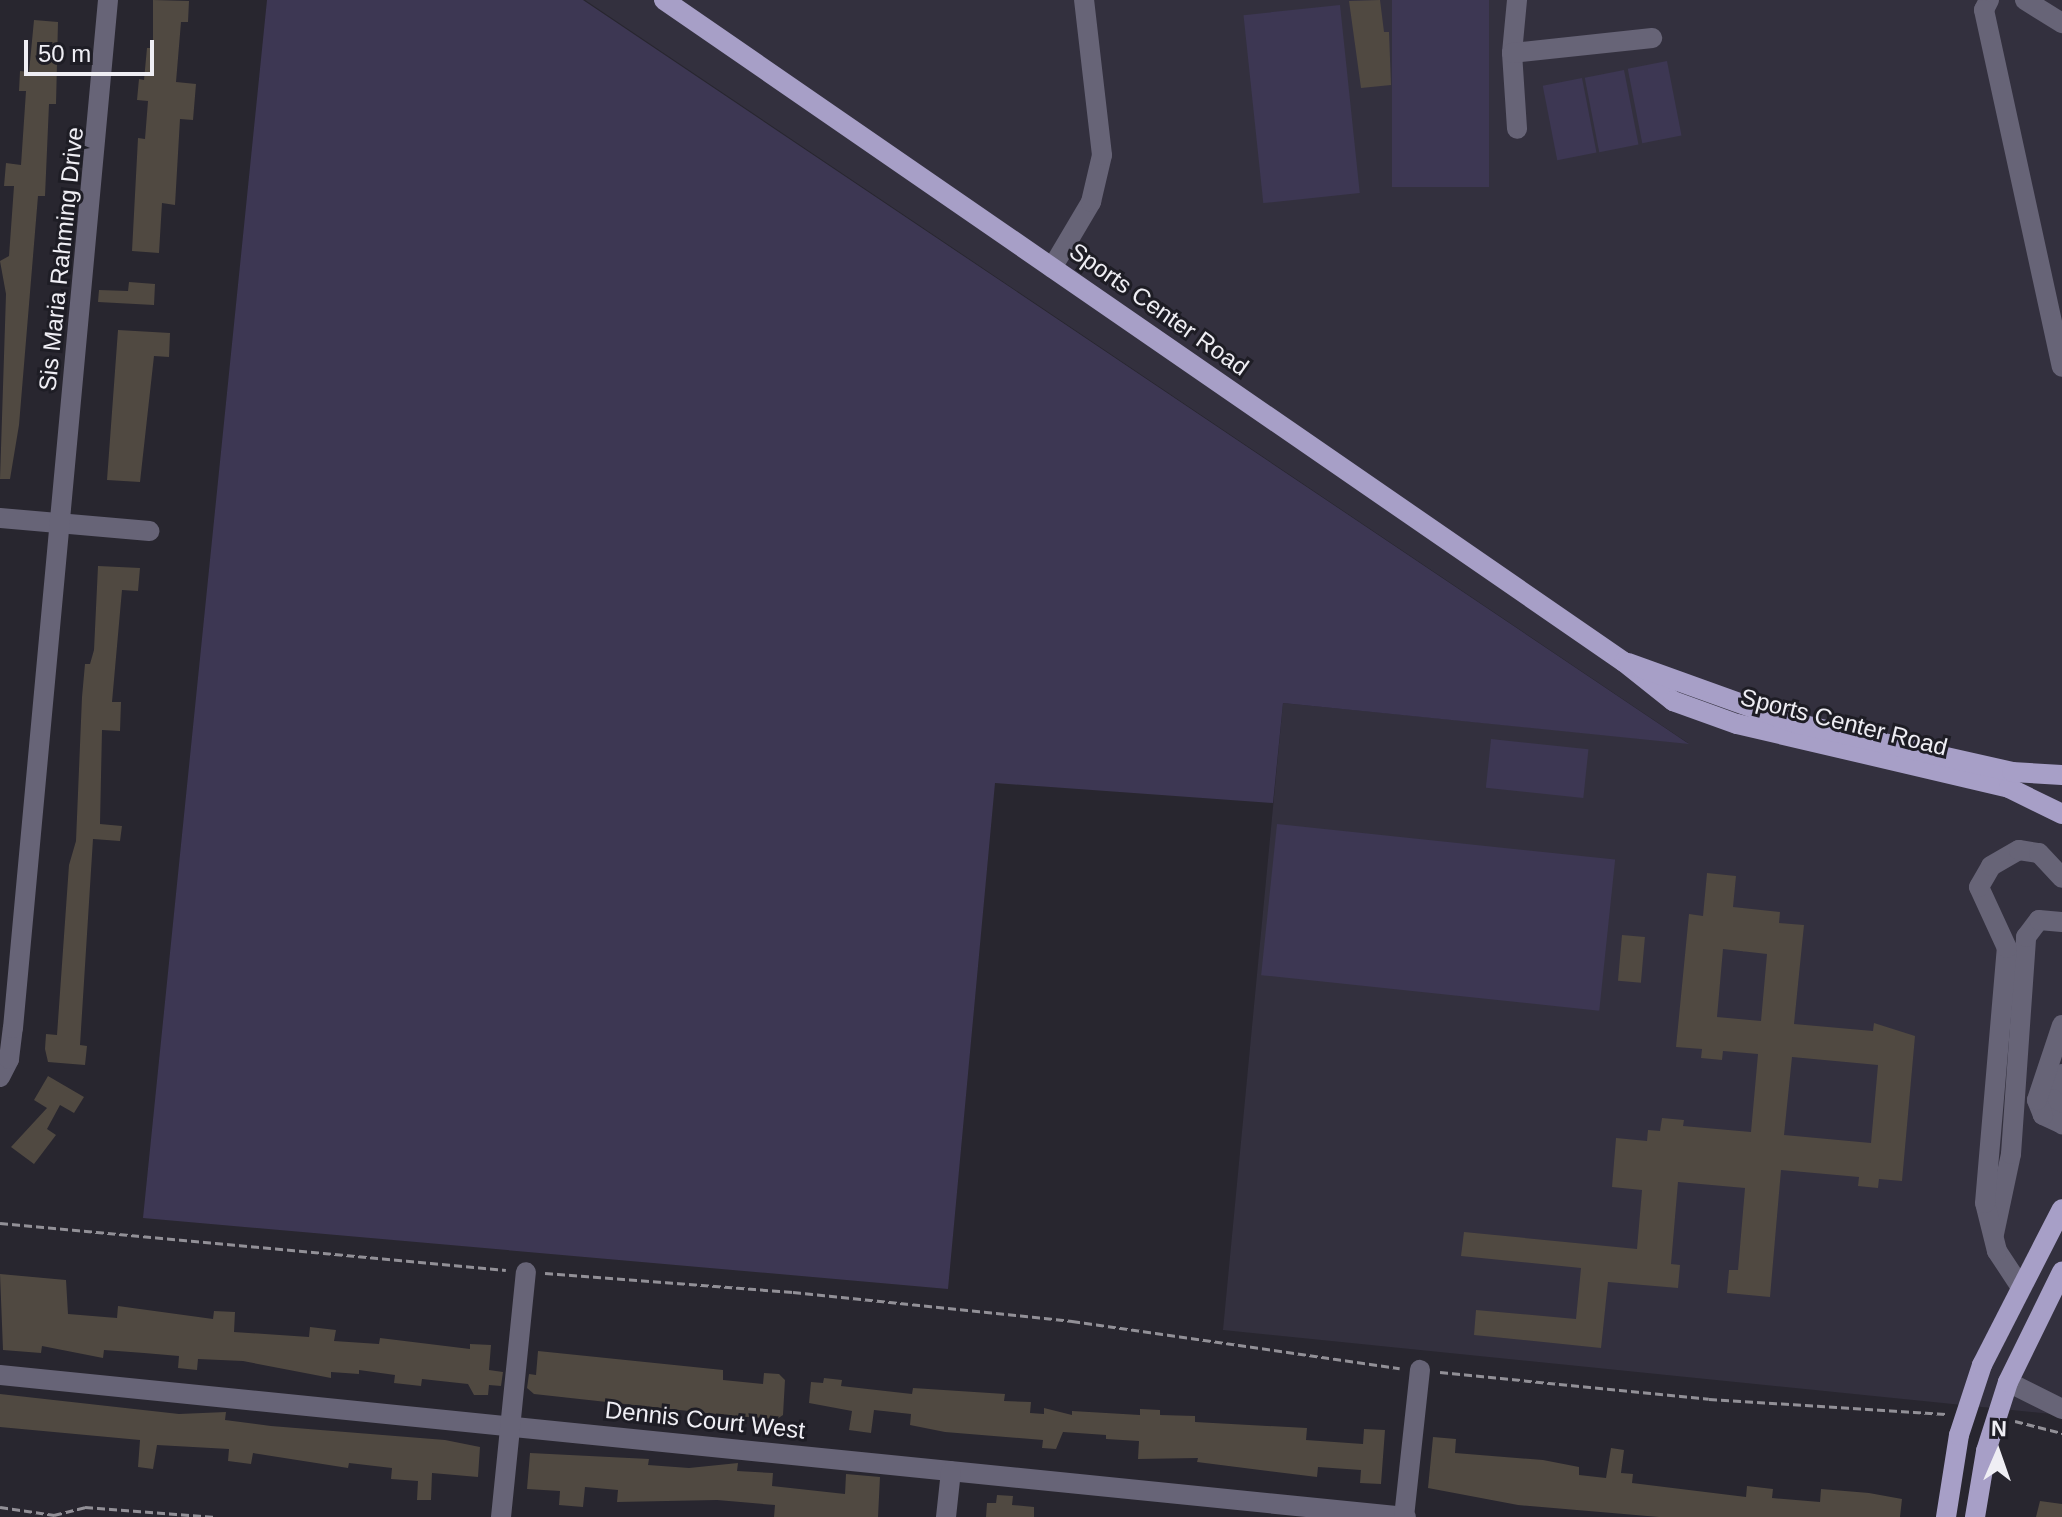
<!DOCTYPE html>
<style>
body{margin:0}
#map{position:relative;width:2062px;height:1517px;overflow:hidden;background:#28262f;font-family:Arial,sans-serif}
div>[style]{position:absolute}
.built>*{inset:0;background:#33303e}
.green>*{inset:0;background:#3d3753;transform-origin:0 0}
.building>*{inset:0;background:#504941;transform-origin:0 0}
.path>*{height:3px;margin-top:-1.5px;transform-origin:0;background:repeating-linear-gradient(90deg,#929097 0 8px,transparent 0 12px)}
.minor>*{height:20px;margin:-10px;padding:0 10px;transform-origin:10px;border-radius:10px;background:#676477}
.major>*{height:20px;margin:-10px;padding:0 10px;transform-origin:10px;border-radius:10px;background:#a79fc7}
span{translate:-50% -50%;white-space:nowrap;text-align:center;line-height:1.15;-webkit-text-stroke:6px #1e1d25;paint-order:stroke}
.street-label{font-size:24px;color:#efeef4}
.north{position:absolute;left:1958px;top:1413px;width:80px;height:80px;-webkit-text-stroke:6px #1e1d25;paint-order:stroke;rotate:2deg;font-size:22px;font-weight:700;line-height:32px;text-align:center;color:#efeef4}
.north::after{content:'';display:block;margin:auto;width:28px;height:36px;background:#efeef4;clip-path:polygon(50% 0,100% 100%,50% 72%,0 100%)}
.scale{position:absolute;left:24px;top:40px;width:130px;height:36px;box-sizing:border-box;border:4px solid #efeef4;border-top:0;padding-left:10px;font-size:24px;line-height:28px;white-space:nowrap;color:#efeef4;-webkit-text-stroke:6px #1e1d25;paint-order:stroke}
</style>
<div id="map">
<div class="built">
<div style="clip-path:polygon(585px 0,2062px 0,2062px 1415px,1223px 1330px,1283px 703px,1688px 743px)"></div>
</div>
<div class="green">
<div style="clip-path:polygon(267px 0,583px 0,1689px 744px,1283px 703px,1273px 803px,995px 783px,948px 1289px,143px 1218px)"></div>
<div style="left:1392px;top:0;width:97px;height:187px"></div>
<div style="left:1340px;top:5px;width:189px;height:97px;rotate:84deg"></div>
<div style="left:1667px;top:61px;width:76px;height:40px;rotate:79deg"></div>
<div style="left:1624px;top:70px;width:76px;height:40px;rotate:79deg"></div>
<div style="left:1582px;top:78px;width:76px;height:40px;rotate:79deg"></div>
<div style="left:1491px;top:739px;width:98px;height:49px;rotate:6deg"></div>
<div style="left:1277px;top:824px;width:340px;height:152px;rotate:6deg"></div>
</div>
<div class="building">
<div style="clip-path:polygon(153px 0,189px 1px,188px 22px,181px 22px,176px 82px,196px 84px,193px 120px,180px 119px,175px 205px,162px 203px,159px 253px,132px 251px,138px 138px,145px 139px,148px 101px,137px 100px,139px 79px,144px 80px,147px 48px,153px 48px)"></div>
<div style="clip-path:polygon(1380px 0,1384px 32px,1389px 32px,1391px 85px,1361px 88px,1349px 1px)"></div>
<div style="clip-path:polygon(34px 20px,58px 22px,56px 104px,49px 104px,45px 196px,38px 196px,19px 425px,10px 479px,0 479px,6px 294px,0 261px,9px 256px,14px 186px,4px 186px,6px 163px,21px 165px,26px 91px,19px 91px,20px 71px,29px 72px)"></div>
<div style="clip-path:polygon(129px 282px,155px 284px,154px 305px,98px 302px,99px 290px,128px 291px)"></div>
<div style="clip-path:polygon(118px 330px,170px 333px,169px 357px,154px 356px,140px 482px,107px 480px)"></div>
<div style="clip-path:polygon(98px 566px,140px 568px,138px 591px,122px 590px,112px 702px,121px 702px,120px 731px,102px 730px,100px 824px,122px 826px,120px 841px,93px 839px,80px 1045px,87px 1046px,85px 1065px,48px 1062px,45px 1049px,46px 1034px,57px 1035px,69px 865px,76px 841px,82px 697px,85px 664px,90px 664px,94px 650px)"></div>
<div style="clip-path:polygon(evenodd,1707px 873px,1736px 876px,1733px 907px,1780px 912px,1779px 923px,1804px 925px,1794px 1024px,1873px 1031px,1874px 1023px,1915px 1036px,1902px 1181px,1879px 1179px,1878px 1188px,1858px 1186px,1859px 1177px,1781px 1170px,1770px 1297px,1727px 1293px,1729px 1270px,1738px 1270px,1745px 1188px,1678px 1182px,1671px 1264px,1680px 1265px,1678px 1288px,1608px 1282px,1601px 1348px,1474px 1335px,1476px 1310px,1576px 1319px,1581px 1268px,1461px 1256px,1464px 1232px,1637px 1249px,1642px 1190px,1612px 1187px,1616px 1138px,1647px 1141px,1648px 1130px,1660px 1131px,1662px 1118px,1684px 1120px,1683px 1126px,1751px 1132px,1758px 1054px,1723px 1051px,1722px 1060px,1701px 1058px,1702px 1049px,1676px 1047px,1689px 914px,1703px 916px,1707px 873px,1723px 949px,1767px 954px,1761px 1021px,1717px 1017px,1723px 949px,1707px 873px,1792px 1057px,1878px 1065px,1871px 1143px,1784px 1135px,1792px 1057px)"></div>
<div style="left:1622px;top:935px;width:23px;height:46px;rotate:5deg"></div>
<div style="clip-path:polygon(48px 1076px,84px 1097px,74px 1113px,60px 1105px,47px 1129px,56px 1135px,34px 1164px,11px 1147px,47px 1108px,34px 1100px)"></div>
<div style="clip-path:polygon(0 1274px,66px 1280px,68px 1314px,117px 1318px,118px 1306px,213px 1319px,214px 1311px,235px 1312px,234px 1332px,309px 1337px,310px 1327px,336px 1330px,334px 1341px,379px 1344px,380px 1338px,470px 1349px,470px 1344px,491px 1345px,489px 1370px,503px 1372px,501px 1386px,489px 1385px,488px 1395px,474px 1395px,468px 1384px,422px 1379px,421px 1386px,394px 1383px,395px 1375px,359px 1370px,359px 1374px,331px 1372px,331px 1378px,243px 1361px,198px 1359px,197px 1370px,178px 1368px,179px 1356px,144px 1353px,104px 1350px,103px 1358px,42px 1346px,41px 1353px,3px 1350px)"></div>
<div style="clip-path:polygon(538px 1351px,723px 1370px,723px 1380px,763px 1384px,764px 1373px,779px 1374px,785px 1380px,783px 1415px,777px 1419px,734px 1416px,534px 1394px,527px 1388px,529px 1374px,536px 1375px)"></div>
<div style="clip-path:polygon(824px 1378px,842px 1380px,841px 1386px,912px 1394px,913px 1388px,1005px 1394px,1004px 1401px,1031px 1402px,1030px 1413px,1044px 1414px,1044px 1408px,1072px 1415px,1072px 1411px,1140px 1415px,1140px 1409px,1160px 1410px,1160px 1415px,1195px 1416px,1195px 1422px,1307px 1428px,1306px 1440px,1363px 1444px,1364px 1429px,1385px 1430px,1381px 1484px,1360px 1483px,1361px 1470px,1318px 1467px,1317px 1477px,1197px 1462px,1198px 1458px,1138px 1459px,1139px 1441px,1106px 1439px,1106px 1435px,1063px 1432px,1056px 1449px,1042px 1448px,1043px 1440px,945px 1432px,910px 1425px,911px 1414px,874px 1410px,871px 1433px,849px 1430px,852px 1411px,809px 1403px,811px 1382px,823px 1383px)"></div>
<div style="clip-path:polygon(0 1394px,179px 1414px,226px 1412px,225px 1420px,271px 1426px,445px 1440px,480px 1447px,478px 1477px,432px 1473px,431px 1500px,417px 1500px,418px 1481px,391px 1479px,392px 1468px,349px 1463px,348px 1468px,253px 1453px,251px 1464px,228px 1461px,229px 1449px,157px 1445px,153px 1469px,138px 1467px,140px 1440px,0 1427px)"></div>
<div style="clip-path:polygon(1433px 1437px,1456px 1439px,1455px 1453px,1543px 1460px,1579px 1467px,1579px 1475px,1606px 1478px,1611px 1448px,1624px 1450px,1621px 1473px,1633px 1474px,1632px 1483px,1746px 1497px,1747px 1486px,1773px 1489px,1772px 1498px,1820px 1502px,1821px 1489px,1869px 1493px,1902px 1499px,1900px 1517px,1659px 1517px,1518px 1505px,1428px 1488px)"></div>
<div style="clip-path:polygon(530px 1453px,649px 1459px,648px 1465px,689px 1468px,738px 1463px,737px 1471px,773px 1473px,772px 1486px,845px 1494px,846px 1474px,880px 1477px,878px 1517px,774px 1517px,775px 1505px,717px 1500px,617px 1502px,618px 1490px,585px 1487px,583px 1507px,559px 1505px,560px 1491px,527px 1489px)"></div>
<div style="clip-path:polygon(997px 1495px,1013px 1496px,1012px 1505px,1034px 1507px,1034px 1517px,986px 1517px,987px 1503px,996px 1503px)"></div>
<div style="clip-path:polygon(2040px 1501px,2062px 1504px,2062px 1517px,2036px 1517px)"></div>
</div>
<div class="path">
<div style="left:0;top:1223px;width:508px;rotate:5.31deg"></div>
<div style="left:545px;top:1273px;width:249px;rotate:4.4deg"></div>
<div style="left:793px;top:1292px;width:281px;rotate:5.9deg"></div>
<div style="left:1072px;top:1321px;width:331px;rotate:8.2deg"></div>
<div style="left:1440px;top:1372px;width:270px;rotate:5.7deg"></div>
<div style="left:1709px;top:1399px;width:237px;rotate:3.6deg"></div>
<div style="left:2015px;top:1421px;width:49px;rotate:14.3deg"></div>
<div style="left:0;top:1507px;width:55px;rotate:8.4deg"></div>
<div style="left:54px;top:1515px;width:32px;rotate:-14deg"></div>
<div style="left:85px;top:1507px;width:131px;rotate:4.4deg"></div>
</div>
<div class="minor">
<div style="left:1517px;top:0;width:53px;rotate:95.4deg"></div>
<div style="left:1512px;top:53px;width:76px;rotate:86.2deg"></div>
<div style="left:1989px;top:0;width:11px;rotate:117deg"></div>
<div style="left:1984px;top:10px;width:365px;rotate:77.7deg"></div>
<div style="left:2025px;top:0;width:44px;rotate:31.9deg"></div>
<div style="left:1512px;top:53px;width:141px;rotate:-6.1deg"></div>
<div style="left:1052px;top:268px;width:77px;rotate:-59.4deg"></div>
<div style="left:1091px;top:202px;width:48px;rotate:-76.8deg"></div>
<div style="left:1102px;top:155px;width:156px;rotate:-96.6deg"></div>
<div style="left:0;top:518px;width:150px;rotate:5deg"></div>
<div style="left:2062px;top:1074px;width:27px;rotate:110deg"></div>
<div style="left:2053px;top:1099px;width:27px;rotate:70deg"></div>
<div style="left:0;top:1077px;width:20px;rotate:-63deg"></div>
<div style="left:9px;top:1059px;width:31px;rotate:-83deg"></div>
<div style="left:13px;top:1028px;width:1032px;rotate:-84.72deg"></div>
<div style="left:2060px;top:1123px;width:19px;rotate:-155deg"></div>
<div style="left:2043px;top:1115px;width:16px;rotate:-112deg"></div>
<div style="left:2037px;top:1100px;width:79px;rotate:-71.6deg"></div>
<div style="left:1994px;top:1234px;width:82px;rotate:-78deg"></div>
<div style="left:2011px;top:1154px;width:218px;rotate:-86deg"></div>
<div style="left:2026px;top:937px;width:21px;rotate:-53deg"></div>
<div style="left:2039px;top:920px;width:23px;rotate:5deg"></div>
<div style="left:2020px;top:1286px;width:42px;rotate:-123.3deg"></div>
<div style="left:1997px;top:1251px;width:49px;rotate:-104deg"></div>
<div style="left:1985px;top:1203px;width:256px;rotate:-85.1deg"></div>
<div style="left:2007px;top:948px;width:67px;rotate:-114.7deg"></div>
<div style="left:1979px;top:887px;width:24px;rotate:-60deg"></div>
<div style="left:1991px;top:866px;width:32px;rotate:-30deg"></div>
<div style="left:2019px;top:850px;width:20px;rotate:9deg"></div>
<div style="left:2039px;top:853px;width:34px;rotate:47deg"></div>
<div style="left:0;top:1375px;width:1413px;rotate:5.77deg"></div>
<div style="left:2008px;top:1382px;width:60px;rotate:26.6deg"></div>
<div style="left:501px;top:1517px;width:246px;rotate:-84.2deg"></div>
<div style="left:946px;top:1517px;width:46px;rotate:-83.8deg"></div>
<div style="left:1404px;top:1517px;width:148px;rotate:-83.8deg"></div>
</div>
<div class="major">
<div style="left:664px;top:0;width:1166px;rotate:34.59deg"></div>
<div style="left:1624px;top:662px;width:63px;rotate:38.5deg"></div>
<div style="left:1673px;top:701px;width:68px;rotate:19.8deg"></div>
<div style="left:1737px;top:724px;width:279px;rotate:13.2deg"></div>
<div style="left:2009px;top:788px;width:59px;rotate:26.1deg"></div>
<div style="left:1628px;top:663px;width:177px;rotate:19.8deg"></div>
<div style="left:1795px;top:723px;width:222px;rotate:12.7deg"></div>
<div style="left:2012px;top:772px;width:50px;rotate:3.4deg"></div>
<div style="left:1946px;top:1517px;width:83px;rotate:-81deg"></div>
<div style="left:1959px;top:1435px;width:74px;rotate:-71.8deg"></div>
<div style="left:1982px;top:1365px;width:175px;rotate:-62.9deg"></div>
<div style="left:1975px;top:1517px;width:67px;rotate:-80.5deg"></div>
<div style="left:1986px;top:1451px;width:72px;rotate:-72.3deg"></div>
<div style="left:2008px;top:1382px;width:123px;rotate:-63.9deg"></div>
</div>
<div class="street-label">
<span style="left:61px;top:259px;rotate:-84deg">Sis Maria Rahming Drive</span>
<span style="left:1159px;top:309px;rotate:35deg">Sports Center Road</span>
<span style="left:1844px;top:722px;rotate:14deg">Sports Center Road</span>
<span style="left:705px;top:1420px;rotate:6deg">Dennis Court West</span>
</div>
<div class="north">N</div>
<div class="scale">50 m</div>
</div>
